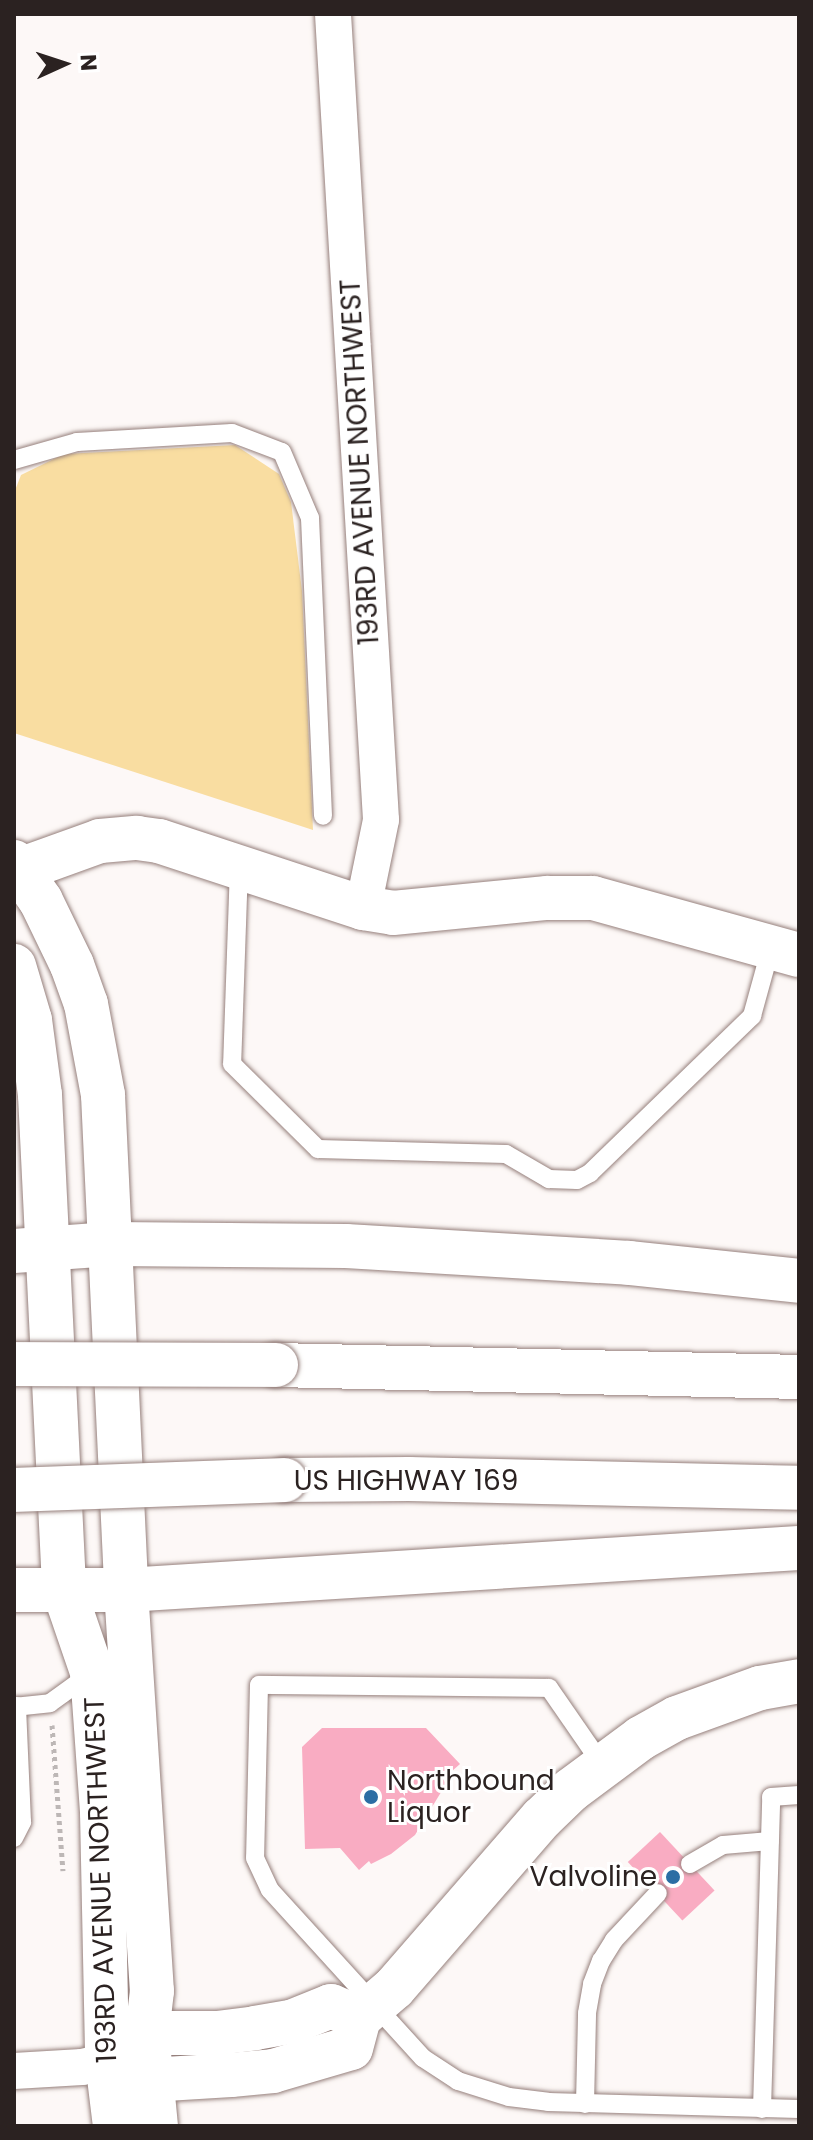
<!DOCTYPE html>
<style>
body{margin:0}
#map{position:relative;width:813px;height:2140px;overflow:hidden;background:#fdf8f7;font-family:Poppins,sans-serif}
div>[style]{position:absolute}
.green>*{inset:0;background:#f9dda1}
.building>*{inset:0;background:#f9acc2;transform-origin:0 0}
.path>*{height:5px;margin-top:-2.5px;transform-origin:0;background:repeating-linear-gradient(90deg,#bdb7b6 0 4px,transparent 0 8px)}
.roads{filter:drop-shadow(0 0 2px #96807c) drop-shadow(0 0 2px #96807c)}
.service>*{height:18px;margin:-9px;padding:0 9px;transform-origin:9px;border-radius:9px;background:#fff}
.minor>*{height:36px;margin:-18px;padding:0 18px;transform-origin:18px;border-radius:18px;background:#fff}
.tertiary>*{height:44px;margin:-22px;padding:0 22px;transform-origin:22px;border-radius:22px;background:#fff}
.motorway>*{height:44px;margin:-22px;padding:0 22px;transform-origin:22px;border-radius:22px;background:#fff}
.bridges{filter:drop-shadow(0 0 2px #96807c) drop-shadow(0 0 2px #96807c)}
.motorway-bridge>*{height:44px;margin:-22px;padding:0 22px;transform-origin:22px;border-radius:22px;background:#fff}
.dots>*{width:22px;height:22px;translate:-50% -50%;box-sizing:border-box;border:4px solid #fff;border-radius:50%}
span{translate:-50% -50%;white-space:nowrap;text-align:center;line-height:1.15;-webkit-text-stroke:6px #fff;paint-order:stroke}
.street-label{font-size:28px;color:#2b2221}
.poi-label{font-size:28px;color:#2b2221}
.left{translate:0 -50%;text-align:left}
.right{translate:-100% -50%;text-align:right}
.frame{position:absolute;inset:0;border:16px solid #2b2221;pointer-events:none}
.north{position:absolute;left:24px;top:24px;width:80px;height:80px;-webkit-text-stroke:6px #fff;paint-order:stroke;rotate:87deg;font-size:22px;font-weight:700;line-height:32px;text-align:center;color:#2b2221}
.north::after{content:'';display:block;margin:auto;width:28px;height:36px;background:#2b2221;clip-path:polygon(50% 0,100% 100%,50% 72%,0 100%)}
</style>
<div id="map">
<div class="green">
<div style="clip-path:polygon(235px 445px,279px 474px,291px 502px,302px 591px,313px 830px,14px 733px,14px 493px,21px 475px,64px 454px)"></div>
</div>
<div class="building">
<div style="clip-path:polygon(322px 1728px,426px 1728px,460px 1764px,443px 1779px,446px 1784px,415px 1835px,391px 1854px,371px 1864px,369px 1861px,359px 1870px,340px 1848px,305px 1849px,302px 1747px)"></div>
<div style="left:660px;top:1832px;width:80px;height:44px;rotate:47deg"></div>
</div>
<div class="path">
<div style="left:52px;top:1725px;width:146px;rotate:85.7deg"></div>
</div>
<div class="roads">
<div class="service">
<div style="left:14px;top:460px;width:66px;rotate:-15.9deg"></div>
<div style="left:77px;top:442px;width:155px;rotate:-3.3deg"></div>
<div style="left:232px;top:433px;width:53px;rotate:20.8deg"></div>
<div style="left:282px;top:452px;width:72px;rotate:67deg"></div>
<div style="left:310px;top:518px;width:298px;rotate:87.5deg"></div>
<div style="left:239px;top:867px;width:197px;rotate:92deg"></div>
<div style="left:232px;top:1064px;width:121px;rotate:44.7deg"></div>
<div style="left:318px;top:1149px;width:188px;rotate:1.5deg"></div>
<div style="left:506px;top:1154px;width:50px;rotate:30.2deg"></div>
<div style="left:549px;top:1179px;width:28px;rotate:2deg"></div>
<div style="left:577px;top:1180px;width:15px;rotate:-28deg"></div>
<div style="left:590px;top:1173px;width:226px;rotate:-44.1deg"></div>
<div style="left:752px;top:1016px;width:72px;rotate:-74.6deg"></div>
<div style="left:14px;top:1707px;width:36px;rotate:-6deg"></div>
<div style="left:50px;top:1703px;width:49px;rotate:-35.9deg"></div>
<div style="left:603px;top:1766px;width:95px;rotate:-124.7deg"></div>
<div style="left:549px;top:1688px;width:290px;rotate:-179.4deg"></div>
<div style="left:259px;top:1685px;width:173px;rotate:91.3deg"></div>
<div style="left:255px;top:1858px;width:35px;rotate:65deg"></div>
<div style="left:270px;top:1890px;width:227px;rotate:47.7deg"></div>
<div style="left:423px;top:2058px;width:42px;rotate:33.3deg"></div>
<div style="left:458px;top:2081px;width:53px;rotate:17.4deg"></div>
<div style="left:509px;top:2097px;width:39px;rotate:7deg"></div>
<div style="left:548px;top:2102px;width:251px;rotate:1.6deg"></div>
<div style="left:14px;top:1838px;width:18px;rotate:-63deg"></div>
<div style="left:22px;top:1822px;width:116px;rotate:-92.5deg"></div>
<div style="left:690px;top:1864px;width:38px;rotate:-30deg"></div>
<div style="left:723px;top:1845px;width:47px;rotate:-4.9deg"></div>
<div style="left:585px;top:2104px;width:91px;rotate:-88.7deg"></div>
<div style="left:587px;top:2013px;width:29px;rotate:-80deg"></div>
<div style="left:592px;top:1984px;width:25px;rotate:-69deg"></div>
<div style="left:601px;top:1961px;width:25px;rotate:-58deg"></div>
<div style="left:614px;top:1940px;width:64px;rotate:-46.9deg"></div>
<div style="left:762px;top:2109px;width:312px;rotate:-88.3deg"></div>
<div style="left:771px;top:1797px;width:28px;rotate:-4deg"></div>
</div>
<div class="minor">
<div style="left:333px;top:14px;width:807px;rotate:86.59deg"></div>
<div style="left:381px;top:820px;width:90px;rotate:101.6deg"></div>
<div style="left:14px;top:2071px;width:68px;rotate:-3.4deg"></div>
<div style="left:82px;top:2067px;width:26px;rotate:-13deg"></div>
</div>
<div class="tertiary">
<div style="left:14px;top:862px;width:47px;rotate:55.3deg"></div>
<div style="left:41px;top:901px;width:71px;rotate:64.2deg"></div>
<div style="left:72px;top:965px;width:41px;rotate:70.3deg"></div>
<div style="left:86px;top:1004px;width:93px;rotate:79.4deg"></div>
<div style="left:103px;top:1095px;width:496px;rotate:87.3deg"></div>
<div style="left:126px;top:1590px;width:402px;rotate:86.3deg"></div>
<div style="left:152px;top:1991px;width:42px;rotate:96.8deg"></div>
<div style="left:147px;top:2033px;width:93px;rotate:84.5deg"></div>
<div style="left:14px;top:872px;width:91px;rotate:-19.8deg"></div>
<div style="left:100px;top:841px;width:37px;rotate:-5deg"></div>
<div style="left:137px;top:838px;width:22px;rotate:8deg"></div>
<div style="left:159px;top:841px;width:215px;rotate:18.2deg"></div>
<div style="left:363px;top:908px;width:30px;rotate:9deg"></div>
<div style="left:393px;top:913px;width:155px;rotate:-5.6deg"></div>
<div style="left:547px;top:898px;width:46px"></div>
<div style="left:593px;top:898px;width:214px;rotate:15.5deg"></div>
<div style="left:14px;top:966px;width:56px;rotate:73.5deg"></div>
<div style="left:30px;top:1020px;width:76px;rotate:82.4deg"></div>
<div style="left:40px;top:1095px;width:496px;rotate:87.2deg"></div>
<div style="left:64px;top:1590px;width:87px;rotate:71.1deg"></div>
<div style="left:92px;top:1672px;width:140px;rotate:85.9deg"></div>
<div style="left:102px;top:1812px;width:249px;rotate:88.8deg"></div>
<div style="left:107px;top:2061px;width:65px;rotate:83deg"></div>
<div style="left:124px;top:2049px;width:28px;rotate:-35deg"></div>
<div style="left:147px;top:2033px;width:70px"></div>
<div style="left:217px;top:2033px;width:38px;rotate:-7deg"></div>
<div style="left:255px;top:2028px;width:40px;rotate:-10deg"></div>
<div style="left:294px;top:2021px;width:40px;rotate:-22deg"></div>
<div style="left:331px;top:2006px;width:30px;rotate:23deg"></div>
<div style="left:123px;top:2068px;width:29px;rotate:25deg"></div>
<div style="left:149px;top:2080px;width:82px;rotate:-3.5deg"></div>
<div style="left:231px;top:2075px;width:42px;rotate:-5.4deg"></div>
<div style="left:273px;top:2071px;width:81px;rotate:-16.4deg"></div>
<div style="left:351px;top:2048px;width:31px;rotate:-75deg"></div>
<div style="left:359px;top:2018px;width:46px;rotate:-40.6deg"></div>
<div style="left:394px;top:1988px;width:225px;rotate:-49deg"></div>
<div style="left:542px;top:1818px;width:40px;rotate:-44deg"></div>
<div style="left:571px;top:1790px;width:87px;rotate:-36.6deg"></div>
<div style="left:641px;top:1738px;width:41px;rotate:-29.1deg"></div>
<div style="left:677px;top:1718px;width:88px;rotate:-19.9deg"></div>
<div style="left:760px;top:1688px;width:40px;rotate:-10deg"></div>
</div>
<div class="motorway">
<div style="left:14px;top:1251px;width:97px;rotate:-4.1deg"></div>
<div style="left:111px;top:1244px;width:235px;rotate:0.5deg"></div>
<div style="left:346px;top:1246px;width:284px;rotate:3.4deg"></div>
<div style="left:629px;top:1263px;width:171px;rotate:6deg"></div>
<div style="left:276px;top:1365px;width:523px;rotate:1.31deg"></div>
<div style="left:285px;top:1480px;width:124px;rotate:-0.5deg"></div>
<div style="left:409px;top:1479px;width:390px;rotate:1.3deg"></div>
<div style="left:14px;top:1590px;width:112px"></div>
<div style="left:126px;top:1590px;width:674px;rotate:-3.57deg"></div>
</div>
</div>
<div class="bridges">
<div class="motorway-bridge">
<div style="left:14px;top:1364px;width:262px;rotate:0.2deg"></div>
<div style="left:14px;top:1490px;width:271px;rotate:-2.1deg"></div>
</div>
</div>
<div class="dots">
<div style="left:371px;top:1797px;background:#2c6ea4"></div>
<div style="left:673px;top:1877px;background:#2c6ea4"></div>
</div>
<div class="street-label">
<span style="left:360px;top:462px;rotate:-93deg">193RD AVENUE NORTHWEST</span>
<span style="left:406px;top:1481px">US HIGHWAY 169</span>
<span style="left:101px;top:1880px;rotate:-92deg">193RD AVENUE NORTHWEST</span>
</div>
<div class="poi-label">
<span class="left" style="left:387px;top:1797px">Northbound<br>Liquor</span>
<span class="right" style="left:657px;top:1877px">Valvoline</span>
</div>
<div class="frame"></div>
<div class="north">N</div>
</div>
